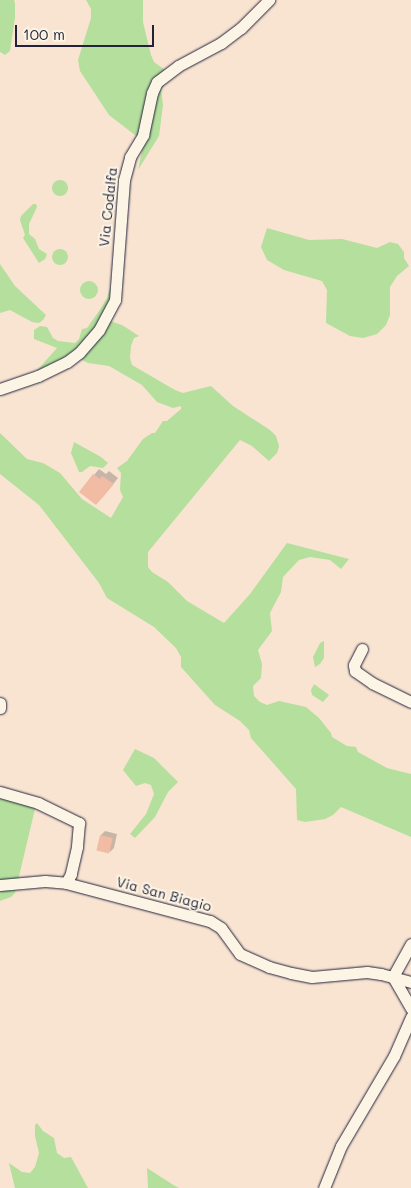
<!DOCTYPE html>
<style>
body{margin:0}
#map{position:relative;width:411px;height:1188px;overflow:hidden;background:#f9e4d2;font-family:Mali,sans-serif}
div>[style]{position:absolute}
.green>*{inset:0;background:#b4df9c}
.round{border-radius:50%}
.shadow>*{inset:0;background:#0003}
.building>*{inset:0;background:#f1bba4;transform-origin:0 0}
.roads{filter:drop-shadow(0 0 1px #22223b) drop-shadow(0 0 1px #22223b)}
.street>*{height:11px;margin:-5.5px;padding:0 5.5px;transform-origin:5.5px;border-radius:5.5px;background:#fcf5e5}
span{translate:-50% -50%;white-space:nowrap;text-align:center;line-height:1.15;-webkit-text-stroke:4px #fcf5e5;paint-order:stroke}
.street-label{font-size:14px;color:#22223b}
.scale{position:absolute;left:15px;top:25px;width:139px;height:22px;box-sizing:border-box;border:2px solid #22223b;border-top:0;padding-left:6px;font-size:15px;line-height:18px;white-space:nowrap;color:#22223b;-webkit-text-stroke:4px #fcf5e5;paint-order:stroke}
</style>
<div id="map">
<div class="green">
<div style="clip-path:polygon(0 0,14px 0,15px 3px,15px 18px,11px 44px,10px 51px,5px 55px,0 52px)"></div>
<div style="clip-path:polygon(86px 0,143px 0,143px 22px,151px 55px,154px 62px,172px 75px,161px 89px,163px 105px,159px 136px,138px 170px,144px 142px,109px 115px,80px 71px,78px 60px,91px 18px,91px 9px)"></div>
<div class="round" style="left:52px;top:180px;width:16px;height:16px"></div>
<div style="clip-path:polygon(33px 204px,36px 204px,37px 207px,29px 224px,29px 234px,35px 239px,39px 249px,47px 254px,45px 259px,39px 263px,23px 238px,25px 235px,20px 220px,21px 216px)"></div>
<div style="clip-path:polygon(267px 228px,309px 240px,342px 239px,377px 248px,390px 242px,398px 244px,404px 252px,404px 258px,409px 266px,397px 276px,390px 287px,390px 315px,386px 325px,377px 334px,363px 338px,350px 336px,326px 323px,327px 290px,322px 281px,284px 270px,267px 260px,261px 247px)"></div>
<div class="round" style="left:52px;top:249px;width:16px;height:16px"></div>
<div style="clip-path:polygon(0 264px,15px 286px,46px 315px,43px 320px,39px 323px,32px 322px,10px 310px,0 313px)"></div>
<div style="clip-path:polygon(114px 276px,113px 300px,103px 319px,72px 356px,33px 375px,57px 348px,34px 339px,34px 330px,40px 326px,47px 327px,53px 338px,58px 341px,75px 343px,79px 339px,82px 329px,87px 328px,99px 311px,107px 298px)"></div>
<div class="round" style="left:80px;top:281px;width:18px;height:18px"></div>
<div style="clip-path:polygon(110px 321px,122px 325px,139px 336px,134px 338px,131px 346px,130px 358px,132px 365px,175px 390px,183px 393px,211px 386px,233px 406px,270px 430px,276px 436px,279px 446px,277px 453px,269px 461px,252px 446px,240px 440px,148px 552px,148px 567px,152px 572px,168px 582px,187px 601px,224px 623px,250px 594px,287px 543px,349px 559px,341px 569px,330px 560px,310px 557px,299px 560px,283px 577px,281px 592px,270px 613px,272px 631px,258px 650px,262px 664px,261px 678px,253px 686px,254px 696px,260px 702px,267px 705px,279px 701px,306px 707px,319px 718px,331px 733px,332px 737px,347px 746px,356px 747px,358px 752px,387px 768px,411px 774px,411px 837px,341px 807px,333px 815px,325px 819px,305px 822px,297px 820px,296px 789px,251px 738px,249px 730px,240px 721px,215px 705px,181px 667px,181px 657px,176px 648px,154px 627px,107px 598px,99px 583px,39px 505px,0 474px,0 433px,27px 459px,43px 463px,60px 473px,82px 499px,111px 518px,123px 497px,120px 490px,121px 473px,117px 468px,127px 461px,143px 439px,152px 433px,155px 433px,163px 421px,167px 421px,181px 409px,181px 406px,173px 408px,157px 402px,142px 385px,109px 366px,88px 363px,78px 358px)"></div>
<div style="clip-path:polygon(74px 442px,101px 457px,108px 463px,103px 468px,90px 466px,82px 472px,79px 472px,71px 453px)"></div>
<div style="clip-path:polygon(324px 641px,324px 658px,320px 664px,315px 667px,313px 657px,320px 643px)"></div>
<div style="clip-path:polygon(314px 684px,329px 695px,323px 702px,312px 695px,311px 690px)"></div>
<div style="clip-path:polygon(135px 749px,154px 758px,178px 782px,168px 792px,155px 817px,135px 838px,130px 834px,146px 814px,154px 794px,151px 785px,145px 783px,136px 786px,123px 770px)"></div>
<div style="clip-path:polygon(0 794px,35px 809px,15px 893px,11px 897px,0 901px)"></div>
<div style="clip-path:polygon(37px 1123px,43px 1131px,54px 1138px,57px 1153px,64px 1158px,71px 1157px,88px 1188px,15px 1188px,9px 1163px,22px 1172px,30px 1173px,35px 1167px,39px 1153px,35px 1136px,35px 1125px)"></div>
<div style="clip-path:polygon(147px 1168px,175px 1186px,179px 1188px,148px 1188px)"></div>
</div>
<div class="shadow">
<div style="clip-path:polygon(99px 469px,106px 474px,109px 471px,118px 478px,102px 498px,94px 475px)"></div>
<div style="clip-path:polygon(105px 831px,117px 834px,114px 848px,110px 852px,101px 835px)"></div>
</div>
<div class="building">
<div style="clip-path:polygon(93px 474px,100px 479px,102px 476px,114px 484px,96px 505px,79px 492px)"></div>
<div style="left:100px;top:835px;width:13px;height:16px;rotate:13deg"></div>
</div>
<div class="roads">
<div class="street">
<div style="left:0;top:389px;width:40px;rotate:-18.9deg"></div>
<div style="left:38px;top:376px;width:32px;rotate:-26deg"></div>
<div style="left:67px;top:362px;width:15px;rotate:-37deg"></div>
<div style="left:79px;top:353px;width:30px;rotate:-49deg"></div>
<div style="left:99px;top:330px;width:34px;rotate:-62deg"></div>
<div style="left:115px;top:300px;width:120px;rotate:-85.7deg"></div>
<div style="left:124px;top:180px;width:24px;rotate:-75deg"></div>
<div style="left:130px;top:157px;width:26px;rotate:-59deg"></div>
<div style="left:143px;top:135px;width:43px;rotate:-77.9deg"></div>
<div style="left:152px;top:93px;width:12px;rotate:-66deg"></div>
<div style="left:157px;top:82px;width:26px;rotate:-37deg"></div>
<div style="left:178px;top:66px;width:49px;rotate:-28.1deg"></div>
<div style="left:221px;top:43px;width:25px;rotate:-37deg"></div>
<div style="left:241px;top:28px;width:40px;rotate:-45deg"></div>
<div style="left:362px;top:649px;width:18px;rotate:117deg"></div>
<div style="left:354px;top:665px;width:6px;rotate:81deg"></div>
<div style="left:355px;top:671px;width:21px;rotate:35deg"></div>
<div style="left:372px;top:683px;width:43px;rotate:26deg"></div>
<div style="left:0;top:703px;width:5px;rotate:90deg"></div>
<div style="left:0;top:792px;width:40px;rotate:16deg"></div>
<div style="left:38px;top:803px;width:46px;rotate:26deg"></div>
<div style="left:79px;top:823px;width:24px;rotate:95deg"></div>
<div style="left:77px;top:847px;width:28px;rotate:103deg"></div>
<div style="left:71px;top:874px;width:10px;rotate:119deg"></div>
<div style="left:0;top:885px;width:45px;rotate:-5.1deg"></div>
<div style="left:45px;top:881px;width:21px;rotate:5deg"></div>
<div style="left:66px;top:883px;width:149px;rotate:14.8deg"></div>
<div style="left:210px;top:921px;width:13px;rotate:32deg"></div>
<div style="left:221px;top:928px;width:32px;rotate:54deg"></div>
<div style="left:240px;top:954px;width:32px;rotate:24deg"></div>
<div style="left:269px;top:967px;width:23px;rotate:15deg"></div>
<div style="left:291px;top:973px;width:21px;rotate:11deg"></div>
<div style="left:312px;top:977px;width:55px;rotate:-5.2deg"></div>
<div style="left:367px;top:972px;width:14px;rotate:8deg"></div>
<div style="left:381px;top:974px;width:31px;rotate:15deg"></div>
<div style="left:411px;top:944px;width:38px;rotate:119deg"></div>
<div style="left:393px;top:977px;width:36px;rotate:60deg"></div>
<div style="left:324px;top:1188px;width:45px;rotate:-68deg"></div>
<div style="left:341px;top:1146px;width:104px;rotate:-59.5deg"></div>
<div style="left:394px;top:1056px;width:43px;rotate:-66.4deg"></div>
</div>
</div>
<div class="street-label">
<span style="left:108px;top:207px;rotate:-84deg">Via Codalfa</span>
<span style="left:164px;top:894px;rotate:15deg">Via San Biagio</span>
</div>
<div class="scale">100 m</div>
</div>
